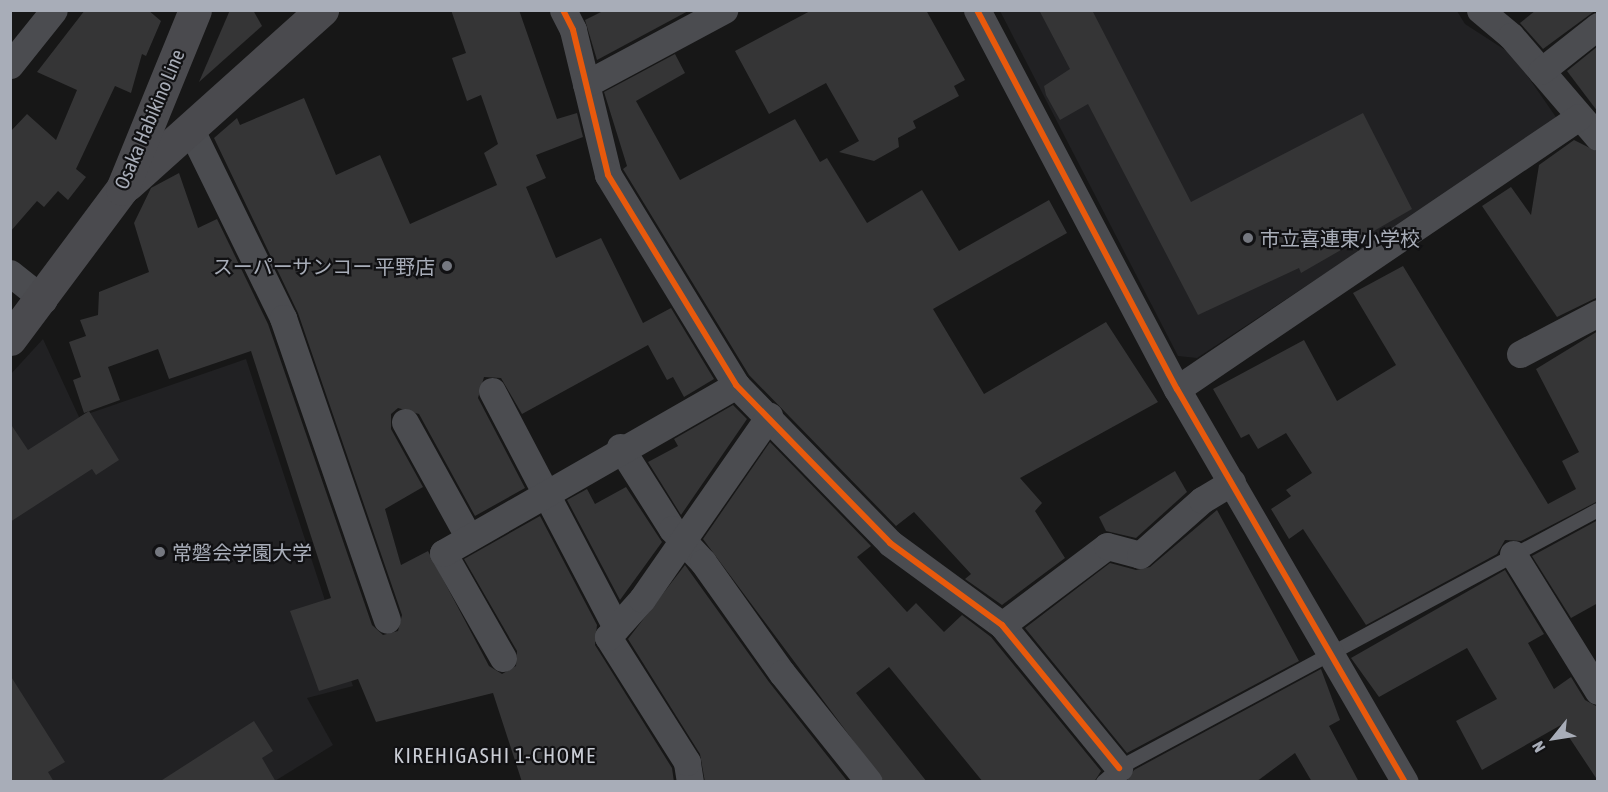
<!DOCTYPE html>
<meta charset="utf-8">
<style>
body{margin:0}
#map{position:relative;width:1608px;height:792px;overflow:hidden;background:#171717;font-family:"Asap Condensed","Noto Sans JP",sans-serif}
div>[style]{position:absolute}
.built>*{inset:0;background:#212123}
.building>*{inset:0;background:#353536}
.lane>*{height:14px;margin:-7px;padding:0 7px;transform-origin:7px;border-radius:7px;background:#4b4c50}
.street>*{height:27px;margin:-13.5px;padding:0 13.5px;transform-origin:13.5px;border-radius:13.5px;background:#4b4c50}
.secondary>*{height:33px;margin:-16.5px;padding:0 16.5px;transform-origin:16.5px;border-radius:16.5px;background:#4a4a4e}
.cycleway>*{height:6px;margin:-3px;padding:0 3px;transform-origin:3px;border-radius:3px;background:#e8590c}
.dots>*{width:16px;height:16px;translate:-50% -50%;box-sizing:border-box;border:3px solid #111113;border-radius:50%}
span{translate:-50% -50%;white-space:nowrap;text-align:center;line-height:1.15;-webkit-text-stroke:4.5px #111113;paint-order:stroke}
.street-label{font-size:20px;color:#a8adb8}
.poi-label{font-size:20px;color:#a8adb8}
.left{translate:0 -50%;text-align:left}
.right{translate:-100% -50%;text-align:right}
.neighbourhood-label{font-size:21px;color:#c9ccd4;letter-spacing:1.5px}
.frame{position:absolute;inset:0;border:12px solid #a8adb8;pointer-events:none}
.north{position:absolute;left:1524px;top:708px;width:60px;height:60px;-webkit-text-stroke:4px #111113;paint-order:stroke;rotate:240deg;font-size:16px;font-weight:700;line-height:24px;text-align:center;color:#a8adb8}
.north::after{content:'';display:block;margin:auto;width:21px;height:27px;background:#a8adb8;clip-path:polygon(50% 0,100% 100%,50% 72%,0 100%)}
</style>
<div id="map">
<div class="built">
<div style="clip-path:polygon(1000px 11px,1457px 11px,1465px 24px,1513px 55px,1558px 120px,1197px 358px,1178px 356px)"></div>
<div style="clip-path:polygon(43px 339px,79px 417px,246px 359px,353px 686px,307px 698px,333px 745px,275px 781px,11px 781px,10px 375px)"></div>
</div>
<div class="building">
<div style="clip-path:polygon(85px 10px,148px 10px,161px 21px,146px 56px,142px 54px,131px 93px,115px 86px,76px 169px,86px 177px,68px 200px,58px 191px,44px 207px,37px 201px,10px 232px,10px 132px,27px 114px,56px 140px,77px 90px,37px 72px)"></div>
<div style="clip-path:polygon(230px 10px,253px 10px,262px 26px,199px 82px)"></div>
<div style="clip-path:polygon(451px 10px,519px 10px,557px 119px,577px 113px,583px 137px,536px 155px,546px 178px,526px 187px,556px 258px,601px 238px,643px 323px,671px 308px,714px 379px,684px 397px,673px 377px,667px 380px,648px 345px,522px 414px,501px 378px,484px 377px,478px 398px,525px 488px,475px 516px,419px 414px,398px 408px,391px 414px,391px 429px,423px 487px,385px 509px,401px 565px,428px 551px,489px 666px,502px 674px,516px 666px,517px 651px,464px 559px,540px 516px,597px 625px,595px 645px,672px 768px,674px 782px,522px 782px,493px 693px,376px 722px,358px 679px,319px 691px,290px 611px,331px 598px,251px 351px,169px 379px,158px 349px,108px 367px,120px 400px,84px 413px,73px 380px,81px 377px,69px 342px,86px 336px,80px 320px,98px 315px,99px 292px,149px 272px,134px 223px,151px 188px,179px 173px,198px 228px,217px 219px,268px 324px,372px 625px,383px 635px,398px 631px,402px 615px,298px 313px,214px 138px,237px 118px,240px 125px,304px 98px,336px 175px,380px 155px,410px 224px,497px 185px,484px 153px,498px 144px,481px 95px,467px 101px,452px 58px,466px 53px)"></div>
<div style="clip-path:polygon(605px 10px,690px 10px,597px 60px,585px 20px)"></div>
<div style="clip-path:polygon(812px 10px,926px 10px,965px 80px,954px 86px,959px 96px,913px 121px,916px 128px,898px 138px,899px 147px,874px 161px,839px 152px,859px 141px,826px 83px,769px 114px,735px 51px)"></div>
<div style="clip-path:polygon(1039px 10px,1092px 10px,1191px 202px,1363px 113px,1412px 209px,1301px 273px,1299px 268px,1198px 315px,1088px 104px,1060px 120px,1046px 95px,1044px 86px,1070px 69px)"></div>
<div style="clip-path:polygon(1536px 10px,1596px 10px,1543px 49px,1520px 23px)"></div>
<div style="clip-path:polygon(1598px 46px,1598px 112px,1567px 71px)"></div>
<div style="clip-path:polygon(675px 54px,685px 73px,636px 101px,680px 180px,795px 119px,820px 162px,827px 158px,867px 223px,922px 190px,959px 251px,1049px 200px,1067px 233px,933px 309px,984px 394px,1106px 322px,1158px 402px,1020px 478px,1042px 503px,1035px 511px,1065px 558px,1002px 605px,965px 579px,971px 574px,914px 512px,896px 526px,749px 375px,623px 169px,627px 166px,604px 92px)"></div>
<div style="clip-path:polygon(1574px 140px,1598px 152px,1598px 297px,1557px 317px,1482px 206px,1511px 187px,1531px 215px,1539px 165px)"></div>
<div style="clip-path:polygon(1403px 266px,1548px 504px,1576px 489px,1562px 461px,1579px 452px,1536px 369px,1598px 331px,1598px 501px,1521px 541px,1505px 540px,1497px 554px,1366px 625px,1303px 529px,1289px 539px,1271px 509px,1291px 496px,1286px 490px,1312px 473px,1286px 433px,1258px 449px,1249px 434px,1241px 438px,1213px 389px,1304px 340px,1337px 401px,1396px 365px,1353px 293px)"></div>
<div style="clip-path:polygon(733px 405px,747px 419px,681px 515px,648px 462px,678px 446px,674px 439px)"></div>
<div style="clip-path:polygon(89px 411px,119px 460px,96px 475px,92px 469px,10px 522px,10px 423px,28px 450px)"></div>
<div style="clip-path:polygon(770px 442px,871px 546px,857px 557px,907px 612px,916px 603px,944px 632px,962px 615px,991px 637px,1101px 771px,1094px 782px,983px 782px,889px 667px,856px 693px,927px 782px,884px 782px,703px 539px)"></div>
<div style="clip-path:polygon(1175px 471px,1187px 492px,1136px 538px,1106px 531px,1099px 517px)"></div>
<div style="clip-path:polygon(626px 487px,662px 542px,620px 600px,567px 500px,587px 489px,595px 504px)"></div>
<div style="clip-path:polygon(1217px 510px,1299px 661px,1127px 753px,1025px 628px,1110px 563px,1136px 570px,1150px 567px)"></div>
<div style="clip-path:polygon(1598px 520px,1598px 603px,1571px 618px,1532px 556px)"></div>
<div style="clip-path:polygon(685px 565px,769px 682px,848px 782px,705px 782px,700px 754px,628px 639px)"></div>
<div style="clip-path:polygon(1505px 570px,1544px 634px,1528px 643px,1554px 689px,1571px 677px,1585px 700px,1598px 707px,1598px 781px,1561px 725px,1482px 770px,1456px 721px,1497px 699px,1467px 648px,1379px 697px,1351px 658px)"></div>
<div style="clip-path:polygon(1321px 669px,1340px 720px,1329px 726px,1359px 782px,1312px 782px,1295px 753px,1256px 782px,1126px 782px,1134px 770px)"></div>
<div style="clip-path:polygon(10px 675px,65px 762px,48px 772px,54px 782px,10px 782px)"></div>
<div style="clip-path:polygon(254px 721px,273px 751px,262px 758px,276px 782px,159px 782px)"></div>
</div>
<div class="lane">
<div style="left:1103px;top:782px;width:21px;rotate:-41deg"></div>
<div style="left:1119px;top:768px;width:544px;rotate:-28.31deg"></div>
</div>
<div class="street">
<div style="left:563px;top:10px;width:22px;rotate:63deg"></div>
<div style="left:573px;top:30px;width:149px;rotate:76.4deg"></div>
<div style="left:608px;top:175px;width:246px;rotate:58.6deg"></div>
<div style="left:736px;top:385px;width:221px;rotate:45.7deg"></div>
<div style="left:890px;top:543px;width:139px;rotate:36.2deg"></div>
<div style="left:1002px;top:625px;width:185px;rotate:50.7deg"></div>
<div style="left:977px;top:10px;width:429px;rotate:62.2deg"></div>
<div style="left:1177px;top:389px;width:454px;rotate:59.9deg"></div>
<div style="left:1480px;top:10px;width:40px;rotate:40deg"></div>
<div style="left:1511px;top:36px;width:133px;rotate:49.3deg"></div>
<div style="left:10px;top:65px;width:70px;rotate:-51.3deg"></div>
<div style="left:1541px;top:71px;width:73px;rotate:-38.3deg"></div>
<div style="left:586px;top:84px;width:157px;rotate:-28.2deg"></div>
<div style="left:190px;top:128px;width:212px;rotate:63.9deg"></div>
<div style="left:283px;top:318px;width:319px;rotate:71deg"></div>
<div style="left:10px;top:273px;width:43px;rotate:38.5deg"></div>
<div style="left:1520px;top:354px;width:88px;rotate:-27.7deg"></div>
<div style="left:1177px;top:389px;width:485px;rotate:-34.1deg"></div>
<div style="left:492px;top:391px;width:267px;rotate:62.3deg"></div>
<div style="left:405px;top:422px;width:132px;rotate:61.1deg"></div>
<div style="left:620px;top:447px;width:97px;rotate:57.6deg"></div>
<div style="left:672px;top:529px;width:45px;rotate:46.8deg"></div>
<div style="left:703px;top:562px;width:136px;rotate:54.6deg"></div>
<div style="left:782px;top:673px;width:139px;rotate:51.4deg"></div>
<div style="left:1513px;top:554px;width:161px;rotate:58.2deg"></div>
<div style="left:1002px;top:625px;width:131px;rotate:-37deg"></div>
<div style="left:1107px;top:546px;width:34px;rotate:15deg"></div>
<div style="left:1140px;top:555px;width:83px;rotate:-41.6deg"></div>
<div style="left:1202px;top:500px;width:35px;rotate:-31deg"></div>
<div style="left:503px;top:658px;width:121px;rotate:-119.7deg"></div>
<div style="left:443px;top:553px;width:338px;rotate:-29.8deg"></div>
<div style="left:690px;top:782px;width:20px;rotate:-99deg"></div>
<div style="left:687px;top:762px;width:148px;rotate:-122.3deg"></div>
<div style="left:608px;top:637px;width:51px;rotate:-48.2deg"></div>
<div style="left:642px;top:599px;width:223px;rotate:-55.2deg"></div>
</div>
<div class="secondary">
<div style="left:128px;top:184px;width:261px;rotate:-41.9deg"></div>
<div style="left:10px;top:339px;width:187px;rotate:-53.3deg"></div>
<div style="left:122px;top:189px;width:193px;rotate:-67.8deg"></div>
</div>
<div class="cycleway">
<div style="left:563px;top:10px;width:22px;rotate:63deg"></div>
<div style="left:573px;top:30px;width:149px;rotate:76.4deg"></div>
<div style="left:608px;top:175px;width:246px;rotate:58.6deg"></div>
<div style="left:736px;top:385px;width:221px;rotate:45.7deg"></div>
<div style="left:890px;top:543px;width:139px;rotate:36.2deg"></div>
<div style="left:1002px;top:625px;width:185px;rotate:50.7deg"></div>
<div style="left:977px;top:10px;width:429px;rotate:62.2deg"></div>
<div style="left:1177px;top:389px;width:454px;rotate:59.9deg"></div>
</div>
<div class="dots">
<div style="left:1248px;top:238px;background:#757880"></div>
<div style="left:447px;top:266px;background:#757880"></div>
<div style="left:160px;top:552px;background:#757880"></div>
</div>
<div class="street-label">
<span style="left:149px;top:119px;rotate:-67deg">Osaka Habikino Line</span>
</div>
<div class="poi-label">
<span class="left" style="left:1260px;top:238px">市立喜連東小学校</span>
<span class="right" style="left:435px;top:266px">スーパーサンコー 平野店</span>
<span class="left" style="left:172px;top:552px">常磐会学園大学</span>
</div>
<div class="neighbourhood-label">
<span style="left:495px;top:755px">KIREHIGASHI 1-CHOME</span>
</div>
<div class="frame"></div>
<div class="north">N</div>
</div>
